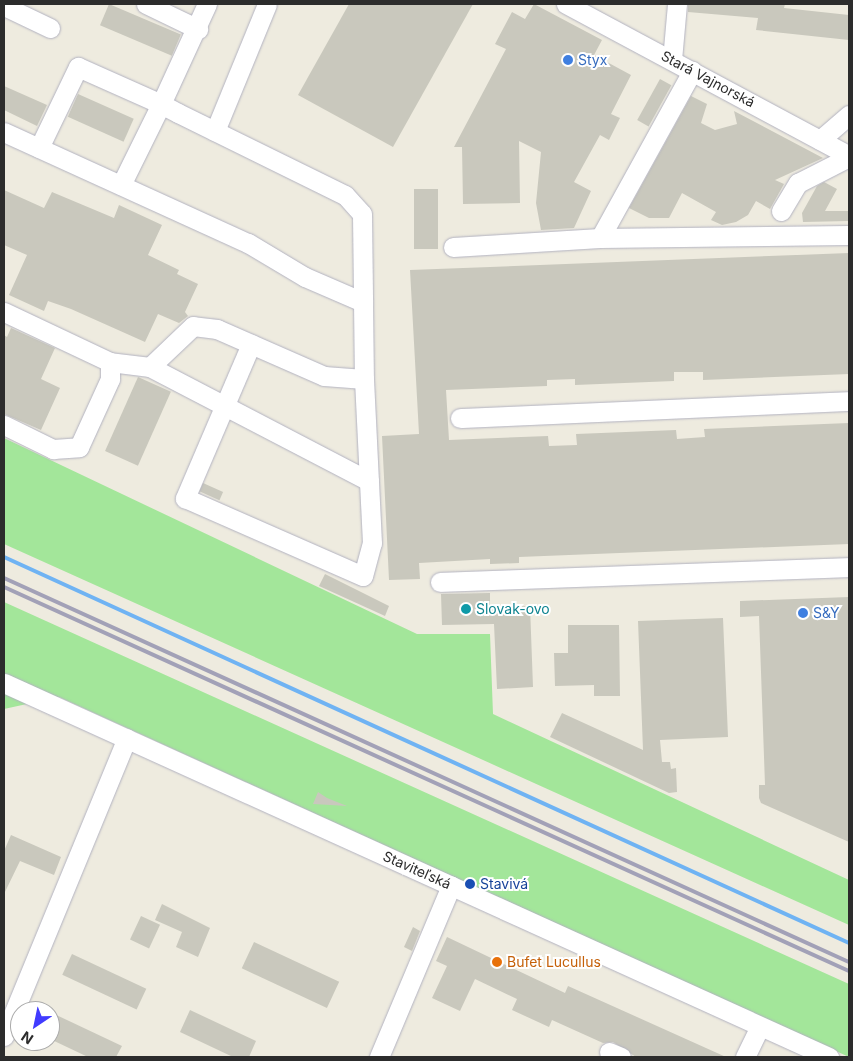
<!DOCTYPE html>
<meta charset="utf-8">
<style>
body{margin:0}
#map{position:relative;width:853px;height:1061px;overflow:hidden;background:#eeebdf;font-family:Inter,sans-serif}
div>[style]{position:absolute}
.green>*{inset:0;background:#a3e69a}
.stream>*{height:4px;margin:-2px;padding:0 2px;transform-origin:2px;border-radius:2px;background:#6fb3f3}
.building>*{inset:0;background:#c9c8bd;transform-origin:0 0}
.roads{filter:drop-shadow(0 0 1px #b2b2c0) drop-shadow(0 0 1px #b2b2c0)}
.minor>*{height:19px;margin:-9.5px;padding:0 9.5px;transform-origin:9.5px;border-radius:9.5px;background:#fff}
.rail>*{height:4px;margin:-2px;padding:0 2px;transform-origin:2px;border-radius:2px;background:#a2a1b7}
.dots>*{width:14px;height:14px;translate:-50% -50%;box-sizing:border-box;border:2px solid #fff;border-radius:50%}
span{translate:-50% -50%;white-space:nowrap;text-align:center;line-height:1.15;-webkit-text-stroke:4px #fff;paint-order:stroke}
.shop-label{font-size:14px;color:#366cbe}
.left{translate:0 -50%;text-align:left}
.street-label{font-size:14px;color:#2c2c2c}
.culture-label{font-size:14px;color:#0d838f}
.transit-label{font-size:14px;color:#164399}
.food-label{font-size:14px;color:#c56008}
.frame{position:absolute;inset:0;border:5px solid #2c2c2c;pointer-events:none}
.north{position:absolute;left:10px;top:1001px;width:50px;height:50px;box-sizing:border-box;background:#fff;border:1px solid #ababab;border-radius:50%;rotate:214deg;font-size:14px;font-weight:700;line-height:20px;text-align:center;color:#2c2c2c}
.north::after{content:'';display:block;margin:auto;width:18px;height:22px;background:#413bff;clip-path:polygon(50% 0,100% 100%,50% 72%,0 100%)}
</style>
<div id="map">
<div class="green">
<div style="clip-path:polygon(4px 438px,417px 634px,490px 634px,493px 714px,849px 880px,849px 925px,4px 544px)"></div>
<div style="clip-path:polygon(4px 602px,849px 984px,849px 1057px,59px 697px,4px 709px)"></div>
</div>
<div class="stream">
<div style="left:4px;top:557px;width:929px;rotate:24.55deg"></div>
</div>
<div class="building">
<div style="left:109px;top:4px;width:78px;height:23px;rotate:23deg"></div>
<div style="clip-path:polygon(349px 4px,473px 4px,393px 147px,298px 95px)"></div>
<div style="clip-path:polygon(534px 4px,602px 40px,594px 55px,631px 75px,611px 114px,620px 118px,609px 140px,600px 135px,574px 182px,591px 191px,574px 228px,541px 230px,536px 203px,541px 152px,519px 141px,520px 203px,463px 204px,462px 147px,454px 147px,506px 49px,495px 44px,512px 12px,525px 19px)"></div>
<div style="clip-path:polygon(688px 4px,785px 4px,784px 8px,849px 15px,849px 40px,756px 30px,758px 18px,688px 12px)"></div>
<div style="left:660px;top:79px;width:13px;height:47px;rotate:29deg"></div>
<div style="clip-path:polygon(4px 86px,47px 105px,37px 126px,4px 110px)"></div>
<div style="left:78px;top:94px;width:61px;height:25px;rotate:24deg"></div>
<div style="clip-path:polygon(691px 96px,707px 104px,701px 123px,715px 130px,737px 124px,734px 111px,823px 158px,775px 180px,784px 184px,770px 209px,756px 201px,748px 215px,736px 222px,722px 225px,711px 220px,716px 212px,682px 193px,669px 218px,649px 218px,629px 208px)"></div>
<div style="clip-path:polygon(824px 182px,837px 189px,825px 211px,849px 211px,849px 221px,803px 222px,802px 213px,817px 186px)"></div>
<div style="left:414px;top:189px;width:24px;height:60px"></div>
<div style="clip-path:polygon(4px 190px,44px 208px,52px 192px,114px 218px,119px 205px,162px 225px,148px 255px,179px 270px,177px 274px,198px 284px,185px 312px,188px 316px,179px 323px,158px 314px,145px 342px,71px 309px,48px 301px,44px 311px,9px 295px,27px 255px,4px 245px)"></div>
<div style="clip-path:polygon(849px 253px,849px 374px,703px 380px,703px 372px,674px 372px,674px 381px,575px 385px,575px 379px,547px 380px,547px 386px,446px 390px,449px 440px,548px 436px,549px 446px,577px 445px,576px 434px,676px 430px,677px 439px,705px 437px,704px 429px,849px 423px,849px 544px,519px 557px,519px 563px,490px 564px,490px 559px,419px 563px,420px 579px,389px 580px,382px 436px,419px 434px,410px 270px)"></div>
<div style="clip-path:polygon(11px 328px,55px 348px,41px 379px,60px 388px,41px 430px,4px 414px,4px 335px,7px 337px)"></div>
<div style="left:138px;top:377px;width:36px;height:81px;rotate:24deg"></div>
<div style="left:203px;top:483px;width:22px;height:9px;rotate:24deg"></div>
<div style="clip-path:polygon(325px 574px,389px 606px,385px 616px,319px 586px)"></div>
<div style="clip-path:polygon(490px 593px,490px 608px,530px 606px,533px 687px,497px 689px,494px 624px,442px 625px,441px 594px)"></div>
<div style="clip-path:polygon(849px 597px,849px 842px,761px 803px,759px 798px,759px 785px,765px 785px,759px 616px,740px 617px,740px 601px)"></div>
<div style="clip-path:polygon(723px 618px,728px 737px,660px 740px,662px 762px,670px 762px,671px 769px,676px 768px,677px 792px,669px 793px,550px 737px,562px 713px,643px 750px,638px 621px)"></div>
<div style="clip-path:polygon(568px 625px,619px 625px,620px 696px,594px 696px,594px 685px,555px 686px,554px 653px,568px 653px)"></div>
<div style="clip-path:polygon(318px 792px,327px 798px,347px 806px,313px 804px)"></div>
<div style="clip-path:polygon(11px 835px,61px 857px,54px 875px,20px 861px,4px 894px,4px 851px)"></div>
<div style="clip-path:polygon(162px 904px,210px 928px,198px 957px,176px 947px,182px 932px,155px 920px)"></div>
<div style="left:141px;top:916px;width:21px;height:26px;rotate:25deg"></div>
<div style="clip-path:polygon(413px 927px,420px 931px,412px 951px,404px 947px)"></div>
<div style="clip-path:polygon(447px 937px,565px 993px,568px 986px,726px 1057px,636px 1057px,613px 1042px,603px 1043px,552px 1020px,549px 1027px,512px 1010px,517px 999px,475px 979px,460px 1011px,432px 998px,447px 966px,436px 961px)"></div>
<div style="left:254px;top:942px;width:94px;height:29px;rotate:25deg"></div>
<div style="left:72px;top:954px;width:82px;height:23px;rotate:25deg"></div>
<div style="clip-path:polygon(190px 1010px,256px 1041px,249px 1057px,233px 1057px,180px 1032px)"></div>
<div style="clip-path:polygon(50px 1012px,122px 1046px,116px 1057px,88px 1057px,50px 1039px)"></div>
</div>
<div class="roads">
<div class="minor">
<div style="left:146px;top:4px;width:58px;rotate:25.7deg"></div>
<div style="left:566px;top:4px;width:321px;rotate:28.2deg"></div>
<div style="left:4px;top:6px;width:51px;rotate:25.6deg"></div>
<div style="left:672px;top:60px;width:56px;rotate:-84.9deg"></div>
<div style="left:215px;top:131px;width:137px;rotate:-67.7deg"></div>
<div style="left:4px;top:132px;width:268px;rotate:24.5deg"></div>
<div style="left:248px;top:243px;width:66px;rotate:30.8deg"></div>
<div style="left:305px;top:277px;width:63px;rotate:23.3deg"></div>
<div style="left:363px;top:302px;width:77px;rotate:89.3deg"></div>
<div style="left:364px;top:379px;width:40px;rotate:-175.7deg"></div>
<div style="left:324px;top:376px;width:117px;rotate:-156.3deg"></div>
<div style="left:217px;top:329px;width:24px;rotate:-173deg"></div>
<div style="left:193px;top:326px;width:59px;rotate:136.4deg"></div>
<div style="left:150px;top:367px;width:40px;rotate:-172.9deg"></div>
<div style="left:110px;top:362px;width:117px;rotate:-154.7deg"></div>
<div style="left:820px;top:140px;width:38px;rotate:-41deg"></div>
<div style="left:39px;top:148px;width:90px;rotate:-64.3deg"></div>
<div style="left:78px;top:67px;width:91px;rotate:24deg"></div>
<div style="left:161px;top:104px;width:110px;rotate:-65.3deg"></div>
<div style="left:121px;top:185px;width:90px;rotate:-63.7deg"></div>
<div style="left:161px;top:104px;width:19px;rotate:28deg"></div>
<div style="left:178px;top:113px;width:186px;rotate:26.2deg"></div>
<div style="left:345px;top:195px;width:25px;rotate:48deg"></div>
<div style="left:362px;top:214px;width:88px;rotate:89.3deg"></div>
<div style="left:781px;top:211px;width:33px;rotate:-59deg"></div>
<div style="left:798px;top:183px;width:57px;rotate:-27deg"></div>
<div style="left:600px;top:238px;width:191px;rotate:-61.1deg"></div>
<div style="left:453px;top:247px;width:147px;rotate:-3.5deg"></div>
<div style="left:600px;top:238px;width:249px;rotate:-0.7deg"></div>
<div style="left:251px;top:344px;width:168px;rotate:113.2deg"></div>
<div style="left:185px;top:498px;width:194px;rotate:23.7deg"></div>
<div style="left:363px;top:576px;width:34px;rotate:-75deg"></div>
<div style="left:372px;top:543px;width:164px;rotate:-92.8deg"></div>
<div style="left:150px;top:367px;width:247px;rotate:27.5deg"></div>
<div style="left:460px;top:418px;width:389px;rotate:-2.5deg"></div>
<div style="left:4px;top:425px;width:55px;rotate:26.1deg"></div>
<div style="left:53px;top:449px;width:26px;rotate:-4deg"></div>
<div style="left:79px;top:447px;width:75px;rotate:-65.5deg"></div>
<div style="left:110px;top:379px;width:17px;rotate:-90deg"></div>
<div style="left:440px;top:582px;width:409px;rotate:-2.1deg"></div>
<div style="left:4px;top:683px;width:906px;rotate:24.39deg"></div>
<div style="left:4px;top:1036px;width:322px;rotate:-67.6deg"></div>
<div style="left:609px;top:1052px;width:13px;rotate:23deg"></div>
<div style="left:379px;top:1057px;width:186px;rotate:-67.2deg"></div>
<div style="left:745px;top:1057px;width:34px;rotate:-64deg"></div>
</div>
</div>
<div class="rail">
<div style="left:4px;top:578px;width:928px;rotate:24.44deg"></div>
<div style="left:4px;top:587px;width:928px;rotate:24.44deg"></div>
</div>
<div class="dots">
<div style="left:568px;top:60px;background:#3f7fe0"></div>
<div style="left:466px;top:609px;background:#0f9aa8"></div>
<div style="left:803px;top:613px;background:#3f7fe0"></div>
<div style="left:470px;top:884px;background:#1a4fb4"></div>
<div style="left:497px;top:962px;background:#e8710a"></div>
</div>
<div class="shop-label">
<span class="left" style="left:578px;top:60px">Styx</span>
<span class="left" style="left:813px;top:613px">S&amp;Y</span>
</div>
<div class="street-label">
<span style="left:708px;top:79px;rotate:28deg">Stará Vajnorská</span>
<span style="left:417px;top:870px;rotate:24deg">Staviteľská</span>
</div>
<div class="culture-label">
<span class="left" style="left:476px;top:609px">Slovak-ovo</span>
</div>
<div class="transit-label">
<span class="left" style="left:480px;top:884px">Stavivá</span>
</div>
<div class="food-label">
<span class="left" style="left:507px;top:962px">Bufet Lucullus</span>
</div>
<div class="frame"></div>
<div class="north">N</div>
</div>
